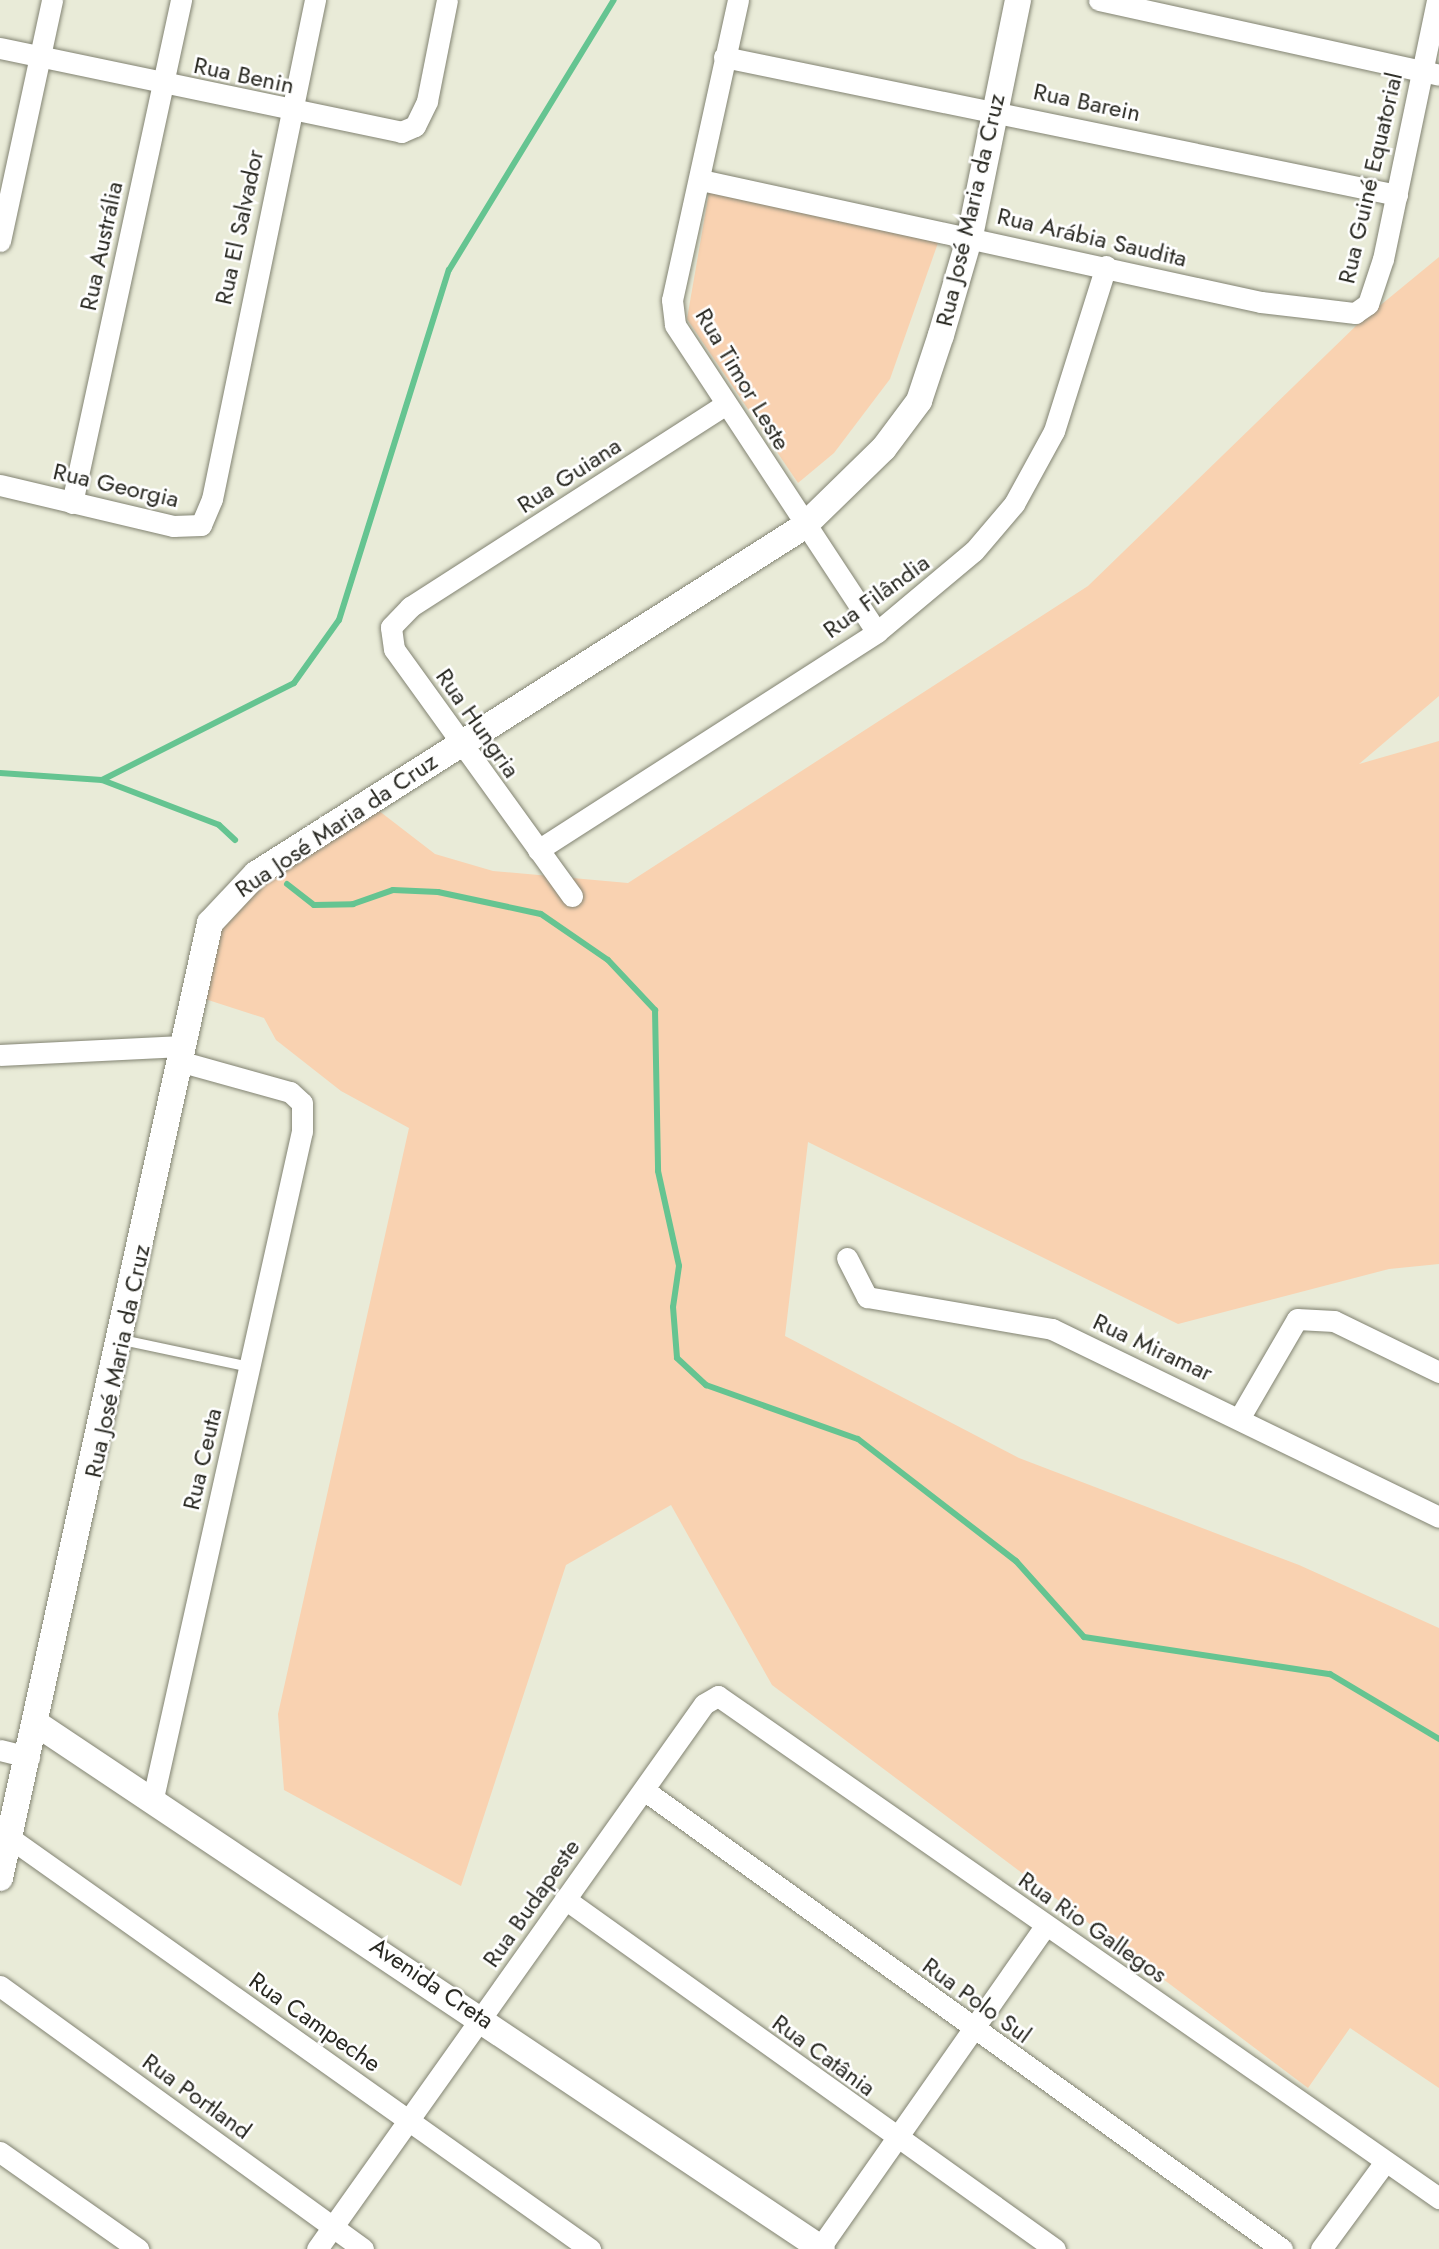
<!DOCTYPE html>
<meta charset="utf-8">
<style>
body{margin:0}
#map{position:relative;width:1439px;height:2249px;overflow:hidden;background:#e9ebd8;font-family:Jost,sans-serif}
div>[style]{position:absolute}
.green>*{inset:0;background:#f9d2b1}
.stream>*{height:6px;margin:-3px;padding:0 3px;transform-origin:3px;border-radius:3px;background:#65c491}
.roads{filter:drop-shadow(0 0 2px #828372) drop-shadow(0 0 2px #828372)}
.service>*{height:10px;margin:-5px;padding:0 5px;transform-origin:5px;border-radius:5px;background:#fff}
.minor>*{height:21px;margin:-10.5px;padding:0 10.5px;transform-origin:10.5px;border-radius:10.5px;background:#fff}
.tertiary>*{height:26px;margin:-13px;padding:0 13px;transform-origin:13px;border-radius:13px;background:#fff}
span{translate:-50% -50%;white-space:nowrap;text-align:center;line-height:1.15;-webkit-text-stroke:5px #fff;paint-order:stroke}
.street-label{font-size:24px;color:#292922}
</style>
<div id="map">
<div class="green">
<div style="clip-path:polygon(709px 192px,939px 240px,890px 379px,834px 453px,798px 483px,687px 319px)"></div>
<div style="clip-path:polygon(1439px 257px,1439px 696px,1359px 764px,1439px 741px,1439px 1264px,1389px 1269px,1178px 1324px,808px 1142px,785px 1336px,1019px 1458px,1299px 1565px,1439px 1628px,1439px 2088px,1350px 2028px,1308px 2088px,772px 1685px,671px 1505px,566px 1565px,461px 1886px,284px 1790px,278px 1714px,409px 1128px,341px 1091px,276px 1040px,264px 1018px,205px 999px,215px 934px,264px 880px,374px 807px,435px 854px,493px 871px,628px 883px,1088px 586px,1360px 322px)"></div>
</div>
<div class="stream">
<div style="left:0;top:773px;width:102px;rotate:3.9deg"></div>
<div style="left:102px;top:780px;width:125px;rotate:21deg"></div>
<div style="left:219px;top:825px;width:22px;rotate:43deg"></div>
<div style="left:102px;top:780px;width:215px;rotate:-26.8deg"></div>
<div style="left:294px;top:683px;width:77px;rotate:-54.5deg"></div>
<div style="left:339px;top:620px;width:367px;rotate:-72.6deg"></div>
<div style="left:449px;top:270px;width:316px;rotate:-58.6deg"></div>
<div style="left:287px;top:884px;width:34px;rotate:38deg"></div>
<div style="left:314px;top:905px;width:39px;rotate:-1deg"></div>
<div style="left:353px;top:904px;width:42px;rotate:-19.3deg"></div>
<div style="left:393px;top:890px;width:45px;rotate:2.5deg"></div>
<div style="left:438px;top:892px;width:105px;rotate:12.1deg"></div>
<div style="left:541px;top:914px;width:81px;rotate:34.5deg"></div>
<div style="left:608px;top:960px;width:69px;rotate:46.8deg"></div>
<div style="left:655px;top:1010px;width:161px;rotate:88.9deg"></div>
<div style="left:658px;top:1171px;width:97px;rotate:77.5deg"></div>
<div style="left:679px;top:1266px;width:41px;rotate:98.3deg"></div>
<div style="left:673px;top:1307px;width:51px;rotate:85.5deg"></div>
<div style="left:677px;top:1358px;width:40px;rotate:43deg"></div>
<div style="left:706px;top:1385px;width:161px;rotate:19.6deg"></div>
<div style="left:858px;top:1439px;width:200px;rotate:37.7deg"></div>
<div style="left:1016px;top:1561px;width:102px;rotate:48.2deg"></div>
<div style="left:1084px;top:1637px;width:249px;rotate:8.6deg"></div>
<div style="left:1330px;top:1674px;width:127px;rotate:30.8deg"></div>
</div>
<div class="roads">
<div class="service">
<div style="left:122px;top:1340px;width:131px;rotate:11.9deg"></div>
</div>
<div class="minor">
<div style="left:738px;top:0;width:307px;rotate:102.4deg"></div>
<div style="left:672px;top:300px;width:25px;rotate:83deg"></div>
<div style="left:675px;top:325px;width:367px;rotate:56.7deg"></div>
<div style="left:1099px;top:0;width:348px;rotate:12.4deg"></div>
<div style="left:0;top:48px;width:410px;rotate:11.8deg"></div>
<div style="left:401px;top:132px;width:15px;rotate:-23deg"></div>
<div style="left:415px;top:126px;width:28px;rotate:-64deg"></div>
<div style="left:427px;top:101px;width:103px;rotate:-78.8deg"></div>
<div style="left:724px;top:57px;width:687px;rotate:11.59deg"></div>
<div style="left:701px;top:180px;width:573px;rotate:12.29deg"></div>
<div style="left:1261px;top:302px;width:95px;rotate:6.7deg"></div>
<div style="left:1355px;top:313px;width:16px;rotate:-35deg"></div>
<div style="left:1368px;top:304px;width:47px;rotate:-71.6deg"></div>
<div style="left:1383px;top:259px;width:265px;rotate:-78.2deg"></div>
<div style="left:0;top:241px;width:247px;rotate:-77.8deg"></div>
<div style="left:0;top:485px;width:178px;rotate:13.3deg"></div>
<div style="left:173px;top:526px;width:28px;rotate:-2deg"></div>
<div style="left:201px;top:525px;width:28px;rotate:-67deg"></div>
<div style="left:212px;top:499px;width:510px;rotate:-78.34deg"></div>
<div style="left:72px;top:503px;width:515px;rotate:-77.77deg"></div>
<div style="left:538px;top:850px;width:403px;rotate:-32.7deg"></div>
<div style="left:877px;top:632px;width:126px;rotate:-39.9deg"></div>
<div style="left:974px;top:551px;width:62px;rotate:-49.6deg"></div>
<div style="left:1014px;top:504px;width:83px;rotate:-61.3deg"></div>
<div style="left:1054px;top:431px;width:173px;rotate:-72.5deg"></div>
<div style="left:572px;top:896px;width:304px;rotate:-125.8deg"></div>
<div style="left:394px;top:649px;width:22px;rotate:-98deg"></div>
<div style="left:391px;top:627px;width:28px;rotate:-46deg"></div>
<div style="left:410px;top:607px;width:374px;rotate:-32.7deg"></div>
<div style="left:0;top:1055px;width:182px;rotate:-2.8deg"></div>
<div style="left:847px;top:1258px;width:44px;rotate:62.9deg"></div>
<div style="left:867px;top:1297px;width:188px;rotate:9.8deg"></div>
<div style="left:1052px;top:1329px;width:430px;rotate:25.9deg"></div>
<div style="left:1240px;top:1417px;width:113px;rotate:-59.8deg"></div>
<div style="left:1297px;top:1319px;width:37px;rotate:3deg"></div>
<div style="left:1334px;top:1321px;width:117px;rotate:25.9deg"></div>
<div style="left:0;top:1750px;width:30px;rotate:14deg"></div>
<div style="left:644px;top:1790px;width:786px;rotate:35.73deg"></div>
<div style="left:153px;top:1798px;width:683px;rotate:-77.41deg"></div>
<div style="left:302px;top:1131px;width:28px;rotate:-90deg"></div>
<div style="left:302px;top:1103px;width:16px;rotate:-137deg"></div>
<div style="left:290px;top:1092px;width:115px;rotate:-164.4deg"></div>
<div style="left:10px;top:1838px;width:711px;rotate:35.32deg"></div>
<div style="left:565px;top:1899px;width:602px;rotate:35.54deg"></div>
<div style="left:0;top:1986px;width:448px;rotate:35.9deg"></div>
<div style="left:0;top:2152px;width:169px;rotate:35.1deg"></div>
<div style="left:317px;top:2249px;width:668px;rotate:-54.62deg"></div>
<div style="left:704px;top:1704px;width:16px;rotate:-30deg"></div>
<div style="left:718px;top:1696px;width:879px;rotate:34.85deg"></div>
<div style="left:819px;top:2249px;width:394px;rotate:-55deg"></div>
<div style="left:1321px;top:2249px;width:108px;rotate:-53.7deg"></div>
</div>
<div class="tertiary">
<div style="left:37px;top:1724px;width:944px;rotate:33.77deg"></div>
<div style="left:0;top:1878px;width:978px;rotate:-77.6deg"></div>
<div style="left:210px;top:923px;width:67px;rotate:-46.8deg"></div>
<div style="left:256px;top:874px;width:648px;rotate:-32.39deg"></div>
<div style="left:803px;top:527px;width:113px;rotate:-44.3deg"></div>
<div style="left:884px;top:448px;width:59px;rotate:-53.3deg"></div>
<div style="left:919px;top:401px;width:70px;rotate:-71.6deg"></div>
<div style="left:941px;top:335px;width:103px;rotate:-73.7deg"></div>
<div style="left:970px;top:236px;width:241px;rotate:-78.5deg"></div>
</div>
</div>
<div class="street-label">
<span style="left:244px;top:75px;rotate:12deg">Rua Benin</span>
<span style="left:1087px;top:102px;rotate:12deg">Rua Barein</span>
<span style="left:1370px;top:178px;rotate:-77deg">Rua Guiné Equatorial</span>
<span style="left:970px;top:210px;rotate:-77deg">Rua José Maria da Cruz</span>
<span style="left:239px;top:227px;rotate:-78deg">Rua El Salvador</span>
<span style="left:1092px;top:237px;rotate:13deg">Rua Arábia Saudita</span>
<span style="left:101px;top:246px;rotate:-78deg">Rua Austrália</span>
<span style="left:743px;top:379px;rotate:59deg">Rua Timor Leste</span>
<span style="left:569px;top:475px;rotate:-33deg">Rua Guiana</span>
<span style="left:116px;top:485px;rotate:13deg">Rua Georgia</span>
<span style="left:876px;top:596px;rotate:-36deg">Rua Filândia</span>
<span style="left:478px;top:723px;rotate:55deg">Rua Hungria</span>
<span style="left:336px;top:825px;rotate:-34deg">Rua José Maria da Cruz</span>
<span style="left:1153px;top:1347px;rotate:25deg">Rua Miramar</span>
<span style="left:117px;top:1361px;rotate:-78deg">Rua José Maria da Cruz</span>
<span style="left:202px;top:1459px;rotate:-77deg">Rua Ceuta</span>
<span style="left:531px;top:1903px;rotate:-55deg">Rua Budapeste</span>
<span style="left:1093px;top:1927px;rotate:35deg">Rua Rio Gallegos</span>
<span style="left:432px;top:1983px;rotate:34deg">Avenida Creta</span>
<span style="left:977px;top:2000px;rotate:36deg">Rua Polo Sul</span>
<span style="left:315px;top:2022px;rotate:35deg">Rua Campeche</span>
<span style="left:824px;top:2055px;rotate:36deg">Rua Catânia</span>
<span style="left:197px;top:2096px;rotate:36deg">Rua Portland</span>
</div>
</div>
